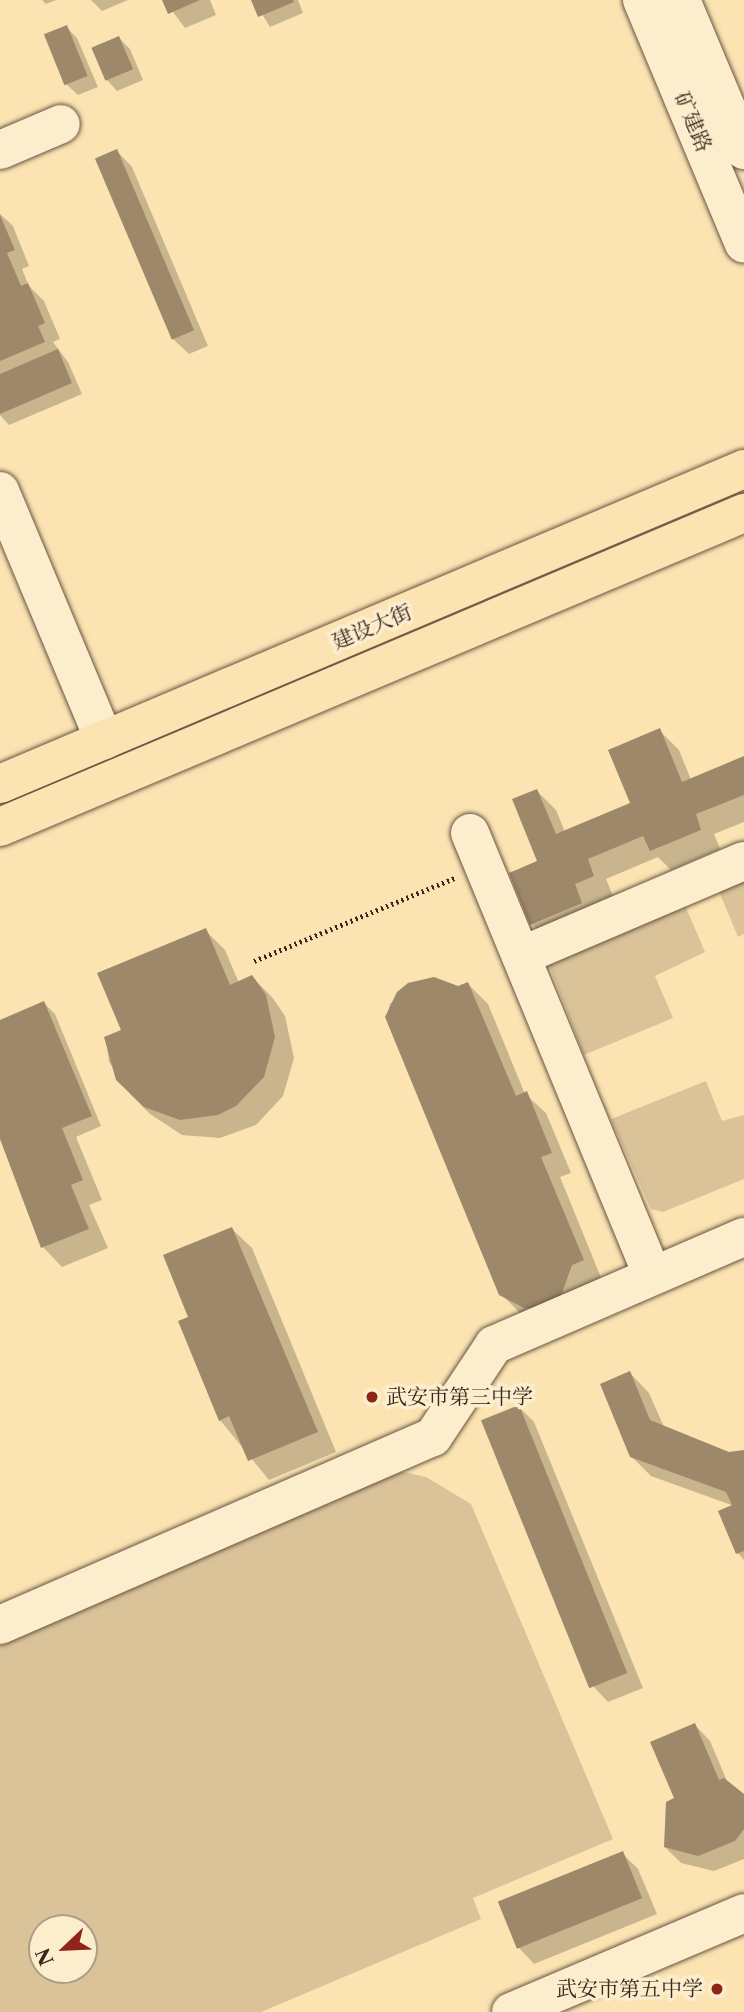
<!DOCTYPE html>
<meta charset="utf-8">
<style>
body{margin:0}
#map{position:relative;width:744px;height:2012px;overflow:hidden;background:#fbe3b2;font-family:"Libre Caslon Text","Noto Serif SC",serif}
div>[style]{position:absolute}
.green>*{inset:0;background:#dac399}
.shadow>*{inset:0;background:#0003}
.building>*{inset:0;background:#9d886a;transform-origin:0 0}
.path>*{height:4.5px;margin-top:-2.25px;transform-origin:0;background:repeating-linear-gradient(90deg,#37261d 0 2px,transparent 0 5.5px)}
.roads{filter:drop-shadow(0 0 2px #685542) drop-shadow(0 0 2px #685542)}
.minor>*{height:38px;margin:-19px;padding:0 19px;transform-origin:19px;border-radius:19px;background:#fcedcd}
.major>*{height:38px;margin:-19px;padding:0 19px;transform-origin:19px;border-radius:19px;background:#fbe3b2}
.dots>*{width:19px;height:19px;translate:-50% -50%;box-sizing:border-box;border:4px solid #fcedcd;border-radius:50%}
span{translate:-50% -50%;white-space:nowrap;text-align:center;line-height:1.15;-webkit-text-stroke:7px #fcedcd;paint-order:stroke}
.street-label{font-size:21px;color:#37261d}
.poi-label{font-size:21px;color:#37261d}
.left{translate:0 -50%;text-align:left}
.right{translate:-100% -50%;text-align:right}
.north{position:absolute;left:28px;top:1914px;width:70px;height:70px;box-sizing:border-box;background:#fcedcd;border:2px solid #ad9d87;border-radius:50%;rotate:247deg;font-size:19px;font-weight:700;line-height:28px;text-align:center;color:#37261d}
.north::after{content:'';display:block;margin:auto;width:24px;height:32px;background:#8f2418;clip-path:polygon(50% 0,100% 100%,50% 72%,0 100%)}
</style>
<div id="map">
<div class="green">
<div style="clip-path:polygon(744px 878px,744px 934px,738px 937px,718px 889px)"></div>
<div style="clip-path:polygon(684px 903px,705px 952px,655px 976px,673px 1018px,584px 1055px,549px 965px,555px 957px)"></div>
<div style="clip-path:polygon(706px 1081px,722px 1121px,744px 1115px,744px 1179px,663px 1212px,651px 1209px,611px 1119px)"></div>
<div style="clip-path:polygon(evenodd,399px 1471px,426px 1477px,471px 1504px,613px 1839px,473px 1898px,481px 1919px,261px 2012px,0 2012px,0 1640px,399px 1471px,42px 1928px,84px 1928px,84px 1970px,42px 1970px,42px 1928px)"></div>
</div>
<div class="shadow">
<div style="clip-path:polygon(42px 0,56px 0,46px 4px)"></div>
<div style="clip-path:polygon(91px 0,128px 0,102px 11px)"></div>
<div style="clip-path:polygon(164px 0,210px 0,216px 15px,185px 28px)"></div>
<div style="clip-path:polygon(253px 0,298px 0,303px 13px,270px 27px)"></div>
<div style="clip-path:polygon(66px 27px,77px 38px,98px 87px,78px 95px,67px 85px)"></div>
<div style="clip-path:polygon(119px 38px,130px 49px,143px 80px,117px 91px,107px 80px)"></div>
<div style="clip-path:polygon(117px 151px,132px 167px,208px 346px,189px 354px,173px 339px)"></div>
<div style="clip-path:polygon(0 214px,13px 226px,29px 266px,22px 269px,29px 286px,44px 301px,60px 339px,53px 342px,68px 362px,82px 394px,9px 425px,0 415px)"></div>
<div style="clip-path:polygon(660px 731px,679px 750px,691px 780px,744px 758px,744px 822px,714px 834px,720px 849px,671px 870px,658px 857px,606px 879px,613px 896px,589px 906px,592px 914px,543px 935px,532px 924px,543px 869px,537px 791px,556px 810px,565px 832px,632px 804px)"></div>
<div style="clip-path:polygon(205px 930px,225px 950px,239px 983px,252px 977px,272px 997px,285px 1016px,294px 1058px,283px 1096px,256px 1125px,220px 1138px,182px 1135px,150px 1114px,130px 1094px,109px 1062px,106px 1038px,123px 1031px)"></div>
<div style="clip-path:polygon(421px 980px,446px 982px,458px 988px,468px 984px,488px 1004px,525px 1094px,546px 1113px,571px 1173px,560px 1177px,602px 1280px,521px 1314px,501px 1294px,387px 1017px,390px 1004px,409px 985px)"></div>
<div style="clip-path:polygon(44px 1003px,55px 1014px,101px 1126px,76px 1137px,102px 1200px,89px 1205px,108px 1248px,62px 1267px,43px 1247px,0 1138px,0 1022px)"></div>
<div style="clip-path:polygon(232px 1229px,252px 1248px,336px 1452px,269px 1480px,220px 1420px,190px 1318px)"></div>
<div style="clip-path:polygon(630px 1373px,649px 1393px,664px 1427px,728px 1453px,744px 1452px,744px 1560px,738px 1553px,734px 1506px,651px 1476px,631px 1456px)"></div>
<div style="clip-path:polygon(519px 1407px,534px 1422px,643px 1688px,608px 1702px,593px 1686px,483px 1421px)"></div>
<div style="clip-path:polygon(695px 1725px,710px 1741px,728px 1783px,744px 1797px,744px 1859px,714px 1871px,681px 1863px,665px 1847px)"></div>
<div style="clip-path:polygon(623px 1854px,638px 1869px,657px 1914px,534px 1964px,519px 1948px,501px 1904px)"></div>
</div>
<div class="building">
<div style="clip-path:polygon(162px 0,200px 0,168px 14px)"></div>
<div style="clip-path:polygon(251px 0,293px 0,294px 2px,258px 17px)"></div>
<div style="left:67px;top:25px;width:55px;height:25px;rotate:68deg"></div>
<div style="left:119px;top:36px;width:36px;height:30px;rotate:67deg"></div>
<div style="left:117px;top:149px;width:197px;height:24px;rotate:67deg"></div>
<div style="clip-path:polygon(0 215px,15px 250px,7px 253px,21px 286px,28px 283px,45px 323px,38px 326px,45px 342px,0 361px)"></div>
<div style="clip-path:polygon(58px 349px,72px 383px,0 414px,0 374px)"></div>
<div style="clip-path:polygon(660px 728px,682px 782px,744px 756px,744px 795px,696px 814px,701px 830px,650px 851px,643px 836px,588px 859px,594px 876px,575px 884px,582px 903px,530px 925px,509px 873px,537px 861px,512px 799px,537px 789px,556px 834px,630px 803px,608px 750px)"></div>
<div style="clip-path:polygon(206px 928px,230px 985px,252px 975px,266px 995px,275px 1037px,264px 1077px,236px 1106px,218px 1115px,180px 1120px,144px 1107px,116px 1080px,104px 1037px,121px 1030px,97px 973px)"></div>
<div style="clip-path:polygon(434px 977px,458px 986px,468px 982px,516px 1096px,527px 1091px,552px 1153px,541px 1157px,584px 1260px,572px 1265px,561px 1296px,538px 1308px,524px 1308px,499px 1295px,385px 1017px,397px 992px,408px 983px)"></div>
<div style="clip-path:polygon(44px 1001px,92px 1116px,62px 1128px,83px 1180px,71px 1185px,89px 1229px,41px 1248px,0 1139px,0 1020px)"></div>
<div style="clip-path:polygon(232px 1227px,318px 1432px,248px 1461px,229px 1416px,219px 1421px,178px 1321px,188px 1317px,163px 1255px)"></div>
<div style="clip-path:polygon(630px 1371px,650px 1420px,729px 1452px,744px 1450px,744px 1551px,736px 1554px,718px 1511px,732px 1505px,726px 1492px,630px 1457px,600px 1384px)"></div>
<div style="left:519px;top:1405px;width:289px;height:41px;rotate:68deg"></div>
<div style="clip-path:polygon(695px 1723px,719px 1780px,724px 1778px,744px 1794px,744px 1829px,735px 1841px,698px 1856px,664px 1847px,666px 1802px,674px 1798px,650px 1742px)"></div>
<div style="left:623px;top:1851px;width:51px;height:135px;rotate:68deg"></div>
</div>
<div class="path">
<div style="left:254px;top:961px;width:217px;rotate:-22.5deg"></div>
</div>
<div class="roads">
<div class="minor">
<div style="left:642px;top:0;width:264px;rotate:67.3deg"></div>
<div style="left:681px;top:0;width:163px;rotate:67.2deg"></div>
<div style="left:0;top:150px;width:66px;rotate:-23.1deg"></div>
<div style="left:0;top:491px;width:270px;rotate:67.3deg"></div>
<div style="left:470px;top:833px;width:479px;rotate:67.6deg"></div>
<div style="left:521px;top:956px;width:242px;rotate:-23.1deg"></div>
<div style="left:0;top:1625px;width:472px;rotate:-23.5deg"></div>
<div style="left:433px;top:1437px;width:110px;rotate:-56.5deg"></div>
<div style="left:494px;top:1345px;width:272px;rotate:-23.4deg"></div>
<div style="left:511px;top:2012px;width:253px;rotate:-23deg"></div>
</div>
<div class="major">
<div style="left:0;top:784px;width:808px;rotate:-22.95deg"></div>
<div style="left:0;top:827px;width:808px;rotate:-22.88deg"></div>
</div>
</div>
<div class="dots">
<div style="left:372px;top:1397px;background:#8f2418"></div>
<div style="left:717px;top:1989px;background:#8f2418"></div>
</div>
<div class="street-label">
<span style="left:693px;top:122px;rotate:67deg">矿建路</span>
<span style="left:372px;top:627px;rotate:-23deg">建设大街</span>
</div>
<div class="poi-label">
<span class="left" style="left:386px;top:1397px">武安市第三中学</span>
<span class="right" style="left:703px;top:1989px">武安市第五中学</span>
</div>
<div class="north">N</div>
</div>
